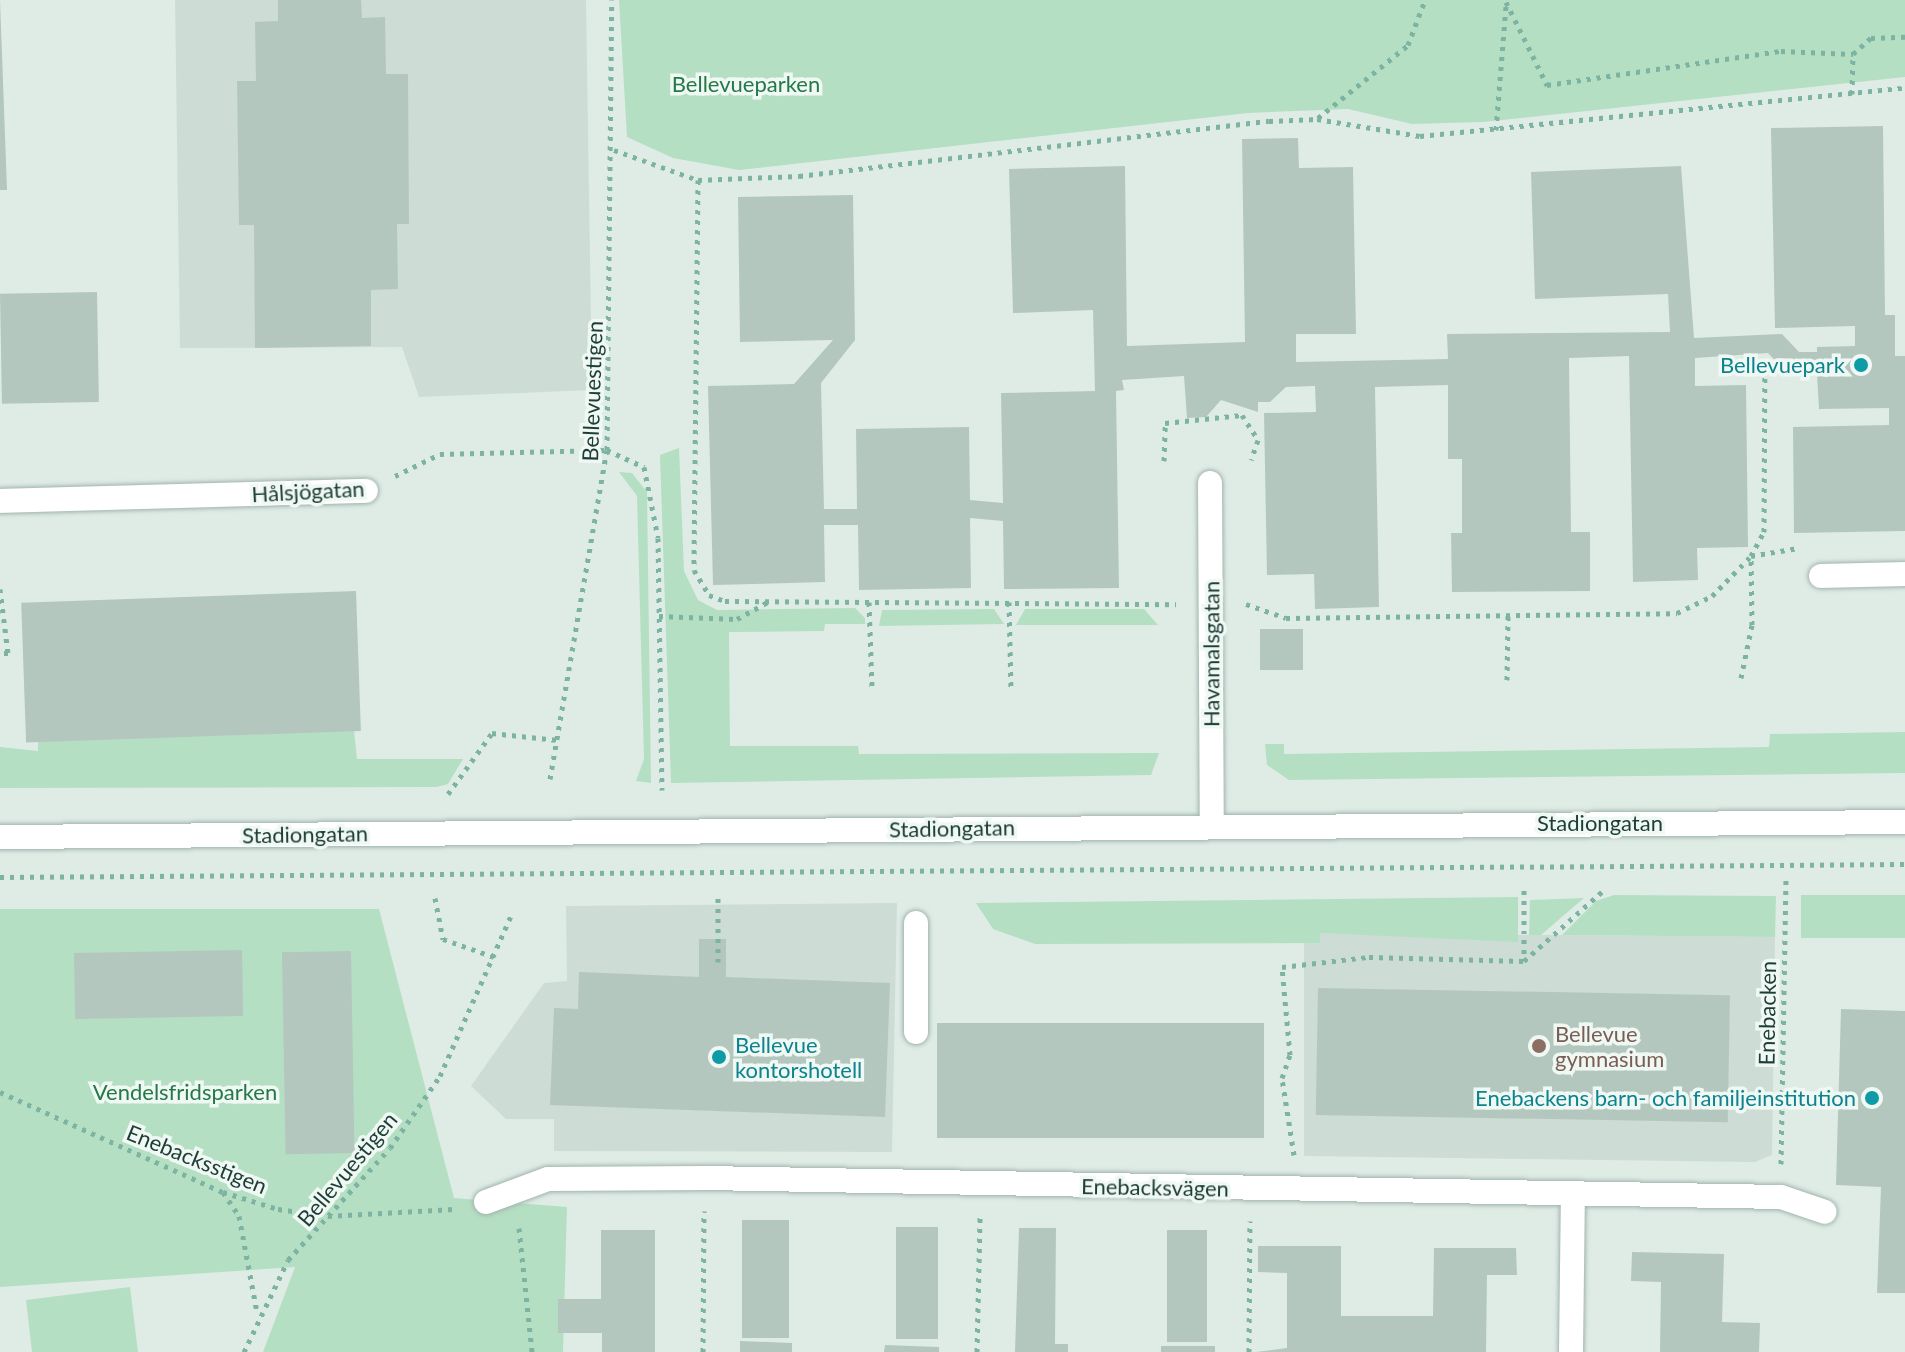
<!DOCTYPE html>
<meta charset="utf-8">
<style>
body{margin:0}
#map{position:relative;width:1905px;height:1352px;overflow:hidden;background:#dfece6;font-family:Lato,sans-serif}
div>[style]{position:absolute}
.built>*{inset:0;background:#cddcd5}
.green>*{inset:0;background:#b5dfc2;transform-origin:0 0}
.building>*{inset:0;background:#b4c7bf;transform-origin:0 0}
.path>*{height:5px;margin-top:-2.5px;transform-origin:0;background:repeating-linear-gradient(90deg,#7cb3a3 0 4px,transparent 0 10px)}
.roads{filter:drop-shadow(0 0 2px #a1b4ae) drop-shadow(0 0 2px #a1b4ae)}
.minor>*{height:24px;margin:-12px;padding:0 12px;transform-origin:12px;border-radius:12px;background:#fff}
.dots>*{width:22px;height:22px;translate:-50% -50%;box-sizing:border-box;border:4px solid #f0f8f4;border-radius:50%}
span{translate:-50% -50%;white-space:nowrap;text-align:center;line-height:1.15;-webkit-text-stroke:7px #f0f8f4;paint-order:stroke}
.park-label{font-size:22px;color:#257847}
.culture-label{font-size:22px;color:#0d838f}
.right{translate:-100% -50%;text-align:right}
.left{translate:0 -50%;text-align:left}
.street-label{font-size:22px;color:#1e3d36}
.education-label{font-size:22px;color:#785e54}
</style>
<div id="map">
<div class="built">
<div style="clip-path:polygon(175px 0,586px 0,592px 390px,419px 397px,402px 347px,180px 348px)"></div>
<div style="clip-path:polygon(897px 903px,892px 1152px,554px 1151px,554px 1119px,506px 1119px,471px 1086px,544px 983px,567px 981px,566px 906px)"></div>
<div style="clip-path:polygon(1304px 933px,1775px 937px,1772px 1155px,1755px 1162px,1304px 1156px)"></div>
</div>
<div class="green">
<div style="clip-path:polygon(619px 0,1905px 0,1905px 77px,1483px 122px,1412px 124px,1348px 109px,1248px 113px,739px 170px,673px 158px,627px 137px)"></div>
<div style="clip-path:polygon(679px 448px,684px 571px,698px 600px,717px 610px,855px 608px,865px 618px,865px 624px,825px 624px,824px 631px,729px 632px,730px 746px,858px 746px,859px 754px,1159px 753px,1151px 775px,671px 783px,660px 455px)"></div>
<div style="clip-path:polygon(619px 472px,632px 473px,647px 492px,651px 783px,636px 781px,644px 759px,637px 496px)"></div>
<div style="clip-path:polygon(994px 609px,1004px 624px,879px 626px,882px 610px)"></div>
<div style="clip-path:polygon(1025px 609px,1144px 609px,1158px 625px,1016px 625px)"></div>
<div style="clip-path:polygon(38px 729px,354px 731px,357px 759px,463px 759px,448px 784px,437px 787px,0 788px,0 747px,38px 751px)"></div>
<div style="clip-path:polygon(1905px 732px,1905px 773px,1289px 780px,1267px 765px,1265px 744px,1284px 744px,1284px 754px,1769px 747px,1770px 734px)"></div>
<div style="clip-path:polygon(1614px 895px,1776px 896px,1775px 937px,1562px 935px,1596px 901px)"></div>
<div style="left:1905px;top:895px;width:43px;height:104px;rotate:90deg"></div>
<div style="clip-path:polygon(1518px 897px,1518px 942px,1320px 933px,1320px 943px,1035px 944px,993px 929px,976px 903px)"></div>
<div style="clip-path:polygon(1584px 898px,1541px 935px,1529px 935px,1530px 900px)"></div>
<div style="clip-path:polygon(0 909px,379px 909px,454px 1198px,567px 1207px,563px 1352px,263px 1352px,295px 1267px,0 1287px)"></div>
<div style="clip-path:polygon(130px 1287px,138px 1352px,32px 1352px,26px 1300px)"></div>
</div>
<div class="building">
<div style="clip-path:polygon(0 0,7px 190px,0 190px)"></div>
<div style="clip-path:polygon(278px 0,361px 0,362px 18px,385px 17px,386px 74px,408px 74px,409px 224px,397px 224px,398px 289px,371px 290px,371px 346px,255px 348px,254px 225px,239px 225px,237px 81px,256px 81px,255px 22px,278px 21px)"></div>
<div style="clip-path:polygon(1883px 126px,1885px 315px,1895px 315px,1895px 356px,1905px 356px,1905px 531px,1794px 533px,1793px 427px,1889px 425px,1889px 408px,1819px 409px,1817px 374px,1789px 375px,1768px 353px,1695px 358px,1695px 386px,1746px 385px,1748px 547px,1697px 548px,1698px 580px,1633px 582px,1629px 356px,1569px 358px,1571px 532px,1590px 532px,1590px 591px,1452px 592px,1451px 533px,1462px 533px,1462px 459px,1448px 459px,1448px 385px,1375px 387px,1379px 607px,1315px 609px,1314px 574px,1267px 575px,1264px 413px,1316px 412px,1315px 386px,1286px 387px,1270px 402px,1258px 402px,1258px 412px,1221px 400px,1206px 417px,1187px 418px,1184px 376px,1122px 380px,1124px 390px,1116px 391px,1119px 588px,1004px 589px,1003px 521px,970px 518px,971px 588px,859px 590px,858px 525px,824px 525px,825px 582px,713px 585px,708px 386px,794px 384px,833px 340px,740px 342px,738px 197px,853px 195px,855px 340px,821px 383px,824px 509px,857px 509px,856px 429px,969px 427px,970px 500px,1003px 503px,1001px 393px,1095px 391px,1093px 310px,1013px 313px,1009px 169px,1125px 166px,1127px 346px,1245px 342px,1242px 139px,1298px 138px,1299px 168px,1353px 167px,1356px 334px,1296px 334px,1296px 362px,1448px 359px,1447px 334px,1670px 332px,1668px 294px,1535px 299px,1531px 172px,1681px 166px,1694px 338px,1782px 334px,1799px 352px,1817px 352px,1817px 347px,1855px 346px,1855px 326px,1775px 328px,1771px 128px)"></div>
<div style="left:97px;top:292px;width:110px;height:97px;rotate:89deg"></div>
<div style="left:356px;top:591px;width:140px;height:335px;rotate:88deg"></div>
<div style="left:1260px;top:629px;width:43px;height:41px"></div>
<div style="clip-path:polygon(699px 939px,726px 939px,726px 977px,890px 983px,885px 1117px,550px 1105px,554px 1008px,578px 1009px,579px 972px,699px 977px)"></div>
<div style="left:242px;top:950px;width:66px;height:168px;rotate:89deg"></div>
<div style="left:351px;top:951px;width:202px;height:69px;rotate:89deg"></div>
<div style="left:1318px;top:988px;width:412px;height:127px;rotate:1deg"></div>
<div style="clip-path:polygon(1841px 1009px,1905px 1011px,1905px 1293px,1877px 1293px,1881px 1187px,1836px 1185px)"></div>
<div style="left:937px;top:1023px;width:327px;height:115px"></div>
<div style="left:742px;top:1220px;width:47px;height:118px"></div>
<div style="left:896px;top:1227px;width:42px;height:112px"></div>
<div style="clip-path:polygon(1019px 1228px,1056px 1228px,1055px 1344px,1068px 1344px,1068px 1352px,1015px 1352px)"></div>
<div style="clip-path:polygon(601px 1230px,655px 1230px,655px 1352px,602px 1352px,602px 1333px,558px 1333px,558px 1299px,601px 1299px)"></div>
<div style="left:1167px;top:1230px;width:40px;height:112px"></div>
<div style="clip-path:polygon(1258px 1246px,1341px 1246px,1341px 1316px,1433px 1316px,1434px 1248px,1516px 1248px,1517px 1275px,1487px 1275px,1486px 1352px,1256px 1352px,1287px 1348px,1287px 1273px,1258px 1272px)"></div>
<div style="clip-path:polygon(1632px 1252px,1724px 1254px,1722px 1322px,1760px 1323px,1759px 1352px,1660px 1352px,1661px 1282px,1631px 1281px)"></div>
<div style="clip-path:polygon(740px 1341px,792px 1343px,792px 1352px,740px 1352px)"></div>
<div style="clip-path:polygon(885px 1345px,939px 1347px,939px 1352px,884px 1352px)"></div>
<div style="left:1161px;top:1346px;width:54px;height:6px"></div>
</div>
<div class="path">
<div style="left:1506px;top:2px;width:93px;rotate:63.7deg"></div>
<div style="left:1547px;top:85px;width:236px;rotate:-8.3deg"></div>
<div style="left:1781px;top:51px;width:72px;rotate:2.4deg"></div>
<div style="left:1852px;top:94px;width:40px;rotate:-88.6deg"></div>
<div style="left:1853px;top:54px;width:24px;rotate:-42deg"></div>
<div style="left:1871px;top:38px;width:34px;rotate:-2deg"></div>
<div style="left:1318px;top:118px;width:116px;rotate:-39deg"></div>
<div style="left:1408px;top:45px;width:48px;rotate:-69.3deg"></div>
<div style="left:1496px;top:130px;width:125px;rotate:-85.4deg"></div>
<div style="left:614px;top:150px;width:89px;rotate:19.7deg"></div>
<div style="left:698px;top:180px;width:101px;rotate:-2.3deg"></div>
<div style="left:799px;top:176px;width:473px;rotate:-6.7deg"></div>
<div style="left:1269px;top:121px;width:48px;rotate:-2.4deg"></div>
<div style="left:1317px;top:119px;width:104px;rotate:9.4deg"></div>
<div style="left:1420px;top:136px;width:487px;rotate:-5.7deg"></div>
<div style="left:698px;top:180px;width:390px;rotate:90.6deg"></div>
<div style="left:694px;top:570px;width:29px;rotate:59deg"></div>
<div style="left:709px;top:595px;width:17px;rotate:21deg"></div>
<div style="left:725px;top:601px;width:451px;rotate:0.4deg"></div>
<div style="left:1164px;top:461px;width:38px;rotate:-88deg"></div>
<div style="left:1165px;top:423px;width:77px;rotate:-5.9deg"></div>
<div style="left:1242px;top:415px;width:30px;rotate:57deg"></div>
<div style="left:1258px;top:440px;width:21px;rotate:109deg"></div>
<div style="left:395px;top:476px;width:50px;rotate:-26.1deg"></div>
<div style="left:440px;top:454px;width:167px;rotate:-1.4deg"></div>
<div style="left:607px;top:450px;width:41px;rotate:24.7deg"></div>
<div style="left:644px;top:467px;width:72px;rotate:78.8deg"></div>
<div style="left:658px;top:538px;width:252px;rotate:89.1deg"></div>
<div style="left:0;top:589px;width:64px;rotate:82.9deg"></div>
<div style="left:8px;top:653px;width:8px;rotate:180deg"></div>
<div style="left:869px;top:602px;width:86px;rotate:88deg"></div>
<div style="left:1009px;top:602px;width:85px;rotate:88.7deg"></div>
<div style="left:1246px;top:604px;width:42px;rotate:19.3deg"></div>
<div style="left:1286px;top:618px;width:391px;rotate:-0.7deg"></div>
<div style="left:1677px;top:613px;width:39px;rotate:-26deg"></div>
<div style="left:1712px;top:596px;width:56px;rotate:-45.7deg"></div>
<div style="left:1751px;top:556px;width:48px;rotate:-9.7deg"></div>
<div style="left:659px;top:616px;width:78px;rotate:2.2deg"></div>
<div style="left:737px;top:619px;width:35px;rotate:-29deg"></div>
<div style="left:1741px;top:678px;width:54px;rotate:-78.3deg"></div>
<div style="left:1752px;top:625px;width:69px;rotate:-90.8deg"></div>
<div style="left:1751px;top:556px;width:27px;rotate:-62deg"></div>
<div style="left:1764px;top:532px;width:169px;rotate:-89.7deg"></div>
<div style="left:1507px;top:680px;width:65px;rotate:-89.1deg"></div>
<div style="left:550px;top:779px;width:334px;rotate:-80.2deg"></div>
<div style="left:607px;top:450px;width:450px;rotate:-89.4deg"></div>
<div style="left:448px;top:794px;width:75px;rotate:-54.2deg"></div>
<div style="left:492px;top:733px;width:66px;rotate:6.1deg"></div>
<div style="left:0;top:877px;width:1905px;rotate:-0.39deg"></div>
<div style="left:1524px;top:890px;width:71px;rotate:90deg"></div>
<div style="left:435px;top:898px;width:42px;rotate:79deg"></div>
<div style="left:443px;top:939px;width:54px;rotate:19.4deg"></div>
<div style="left:718px;top:962px;width:67px;rotate:-90deg"></div>
<div style="left:0;top:1092px;width:244px;rotate:24.2deg"></div>
<div style="left:223px;top:1192px;width:58px;rotate:17.2deg"></div>
<div style="left:278px;top:1209px;width:50px;rotate:8deg"></div>
<div style="left:328px;top:1216px;width:126px;rotate:-3.2deg"></div>
<div style="left:1294px;top:1155px;width:78px;rotate:-98.9deg"></div>
<div style="left:1282px;top:1078px;width:24px;rotate:-71deg"></div>
<div style="left:1290px;top:1055px;width:88px;rotate:-95.2deg"></div>
<div style="left:1282px;top:967px;width:88px;rotate:-6.6deg"></div>
<div style="left:1369px;top:957px;width:155px;rotate:1.5deg"></div>
<div style="left:1524px;top:961px;width:107px;rotate:-41.6deg"></div>
<div style="left:1781px;top:1164px;width:287px;rotate:-89deg"></div>
<div style="left:223px;top:1192px;width:29px;rotate:56deg"></div>
<div style="left:239px;top:1216px;width:98px;rotate:79.4deg"></div>
<div style="left:519px;top:1228px;width:125px;rotate:84deg"></div>
<div style="left:244px;top:1352px;width:102px;rotate:-64.4deg"></div>
<div style="left:288px;top:1260px;width:151px;rotate:-47.7deg"></div>
<div style="left:390px;top:1148px;width:88px;rotate:-55.2deg"></div>
<div style="left:440px;top:1076px;width:175px;rotate:-66.1deg"></div>
<div style="left:703px;top:1352px;width:141px;rotate:-89.6deg"></div>
<div style="left:977px;top:1352px;width:137px;rotate:-88.7deg"></div>
<div style="left:1249px;top:1352px;width:131px;rotate:-89.6deg"></div>
</div>
<div class="roads">
<div class="minor">
<div style="left:1210px;top:483px;width:342px;rotate:89.7deg"></div>
<div style="left:0;top:501px;width:366px;rotate:-1.6deg"></div>
<div style="left:1821px;top:576px;width:84px;rotate:-1.4deg"></div>
<div style="left:0;top:837px;width:1905px;rotate:-0.45deg"></div>
<div style="left:916px;top:1032px;width:109px;rotate:-90deg"></div>
<div style="left:486px;top:1202px;width:66px;rotate:-20.4deg"></div>
<div style="left:548px;top:1179px;width:156px;rotate:-0.4deg"></div>
<div style="left:704px;top:1178px;width:1077px;rotate:1.01deg"></div>
<div style="left:1781px;top:1197px;width:46px;rotate:18.8deg"></div>
<div style="left:1571px;top:1352px;width:159px;rotate:-89.3deg"></div>
</div>
</div>
<div class="dots">
<div style="left:1861px;top:365px;background:#0f9aa8"></div>
<div style="left:1539px;top:1046px;background:#8d6e63"></div>
<div style="left:719px;top:1057px;background:#0f9aa8"></div>
<div style="left:1872px;top:1098px;background:#0f9aa8"></div>
</div>
<div class="park-label">
<span style="left:746px;top:84px">Bellevueparken</span>
<span style="left:185px;top:1092px">Vendelsfridsparken</span>
</div>
<div class="culture-label">
<span class="right" style="left:1845px;top:365px">Bellevuepark</span>
<span class="left" style="left:735px;top:1057px">Bellevue<br>kontorshotell</span>
<span class="right" style="left:1856px;top:1098px">Enebackens barn- och familjeinstitution</span>
</div>
<div class="street-label">
<span style="left:592px;top:391px;rotate:-88deg">Bellevuestigen</span>
<span style="left:308px;top:491px;rotate:-3deg">Hålsjögatan</span>
<span style="left:1211px;top:654px;rotate:-90deg">Havamalsgatan</span>
<span style="left:1600px;top:823px">Stadiongatan</span>
<span style="left:952px;top:828px;rotate:-1deg">Stadiongatan</span>
<span style="left:305px;top:834px;rotate:-1deg">Stadiongatan</span>
<span style="left:1767px;top:1013px;rotate:-89deg">Enebacken</span>
<span style="left:197px;top:1159px;rotate:22deg">Enebacksstigen</span>
<span style="left:347px;top:1169px;rotate:-50deg">Bellevuestigen</span>
<span style="left:1155px;top:1187px;rotate:1deg">Enebacksvägen</span>
</div>
<div class="education-label">
<span class="left" style="left:1555px;top:1046px">Bellevue<br>gymnasium</span>
</div>
</div>
